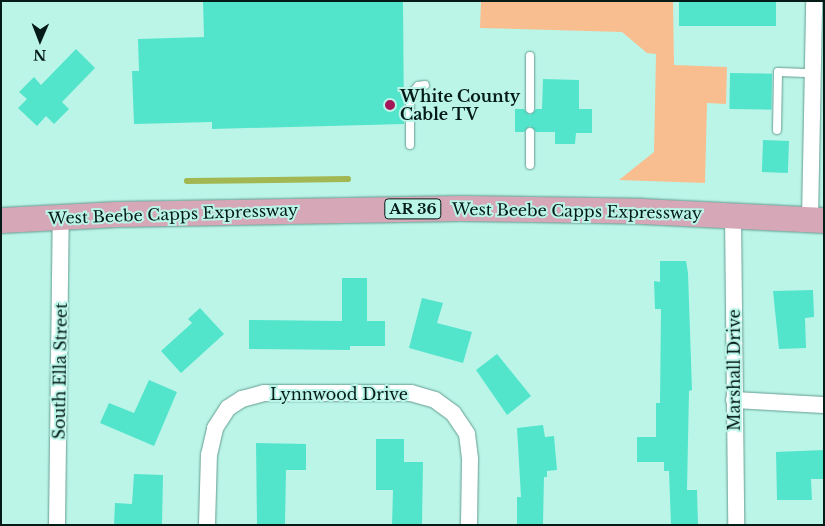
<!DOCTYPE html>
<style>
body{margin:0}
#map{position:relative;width:825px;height:526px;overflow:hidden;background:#bbf5e8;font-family:"Libre Baskerville",serif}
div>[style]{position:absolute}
.green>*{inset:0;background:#f9be90}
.stream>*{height:5.5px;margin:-2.75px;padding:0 2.75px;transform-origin:2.75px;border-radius:2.75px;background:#a2b651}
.building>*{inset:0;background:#52e5cc;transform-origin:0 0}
.roads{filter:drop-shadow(0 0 1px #659d91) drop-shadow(0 0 1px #659d91)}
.service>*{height:8px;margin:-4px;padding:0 4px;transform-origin:4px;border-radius:4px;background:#fff}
.minor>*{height:16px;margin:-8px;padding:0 8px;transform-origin:8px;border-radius:8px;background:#fff}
.primary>*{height:25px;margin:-12.5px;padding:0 12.5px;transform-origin:12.5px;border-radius:12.5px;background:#d6a7b7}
.dots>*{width:14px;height:14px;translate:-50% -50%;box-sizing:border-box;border:2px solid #bbf5e8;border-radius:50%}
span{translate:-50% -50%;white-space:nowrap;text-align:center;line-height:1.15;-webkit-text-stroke:4px #bbf5e8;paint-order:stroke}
.shield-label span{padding:1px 4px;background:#bbf5e8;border:1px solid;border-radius:4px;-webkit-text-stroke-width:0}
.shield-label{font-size:15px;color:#041b17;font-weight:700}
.poi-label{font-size:16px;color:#041b17;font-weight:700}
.left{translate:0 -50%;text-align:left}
.street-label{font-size:16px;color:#041b17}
.frame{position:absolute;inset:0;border:2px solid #041b17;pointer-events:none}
.north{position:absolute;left:15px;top:15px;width:50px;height:50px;-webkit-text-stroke:4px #bbf5e8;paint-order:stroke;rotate:181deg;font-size:14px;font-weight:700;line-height:20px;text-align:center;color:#041b17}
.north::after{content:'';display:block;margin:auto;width:18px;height:22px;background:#041b17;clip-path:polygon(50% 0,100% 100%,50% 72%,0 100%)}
</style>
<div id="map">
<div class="green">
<div style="clip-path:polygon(481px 1px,673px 1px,674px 65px,727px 67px,726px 104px,707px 103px,705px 183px,619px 180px,654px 152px,656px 54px,647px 53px,622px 32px,480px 28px)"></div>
</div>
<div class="stream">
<div style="left:187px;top:181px;width:161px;rotate:-0.7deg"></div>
</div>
<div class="building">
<div style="clip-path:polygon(203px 1px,403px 1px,404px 124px,212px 129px,212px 122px,134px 124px,132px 71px,139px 71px,138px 39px,204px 37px)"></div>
<div style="left:679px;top:1px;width:97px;height:25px"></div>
<div style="clip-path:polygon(76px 49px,95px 68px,62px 102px,69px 109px,54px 124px,46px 116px,37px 126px,18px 108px,27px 99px,19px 92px,34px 77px,41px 85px)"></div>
<div style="left:730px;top:73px;width:42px;height:36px;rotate:1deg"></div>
<div style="clip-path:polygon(543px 79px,579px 80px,579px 109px,592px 109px,592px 133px,576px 133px,575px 144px,555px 144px,555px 132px,536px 132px,530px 126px,524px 132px,515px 132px,515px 109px,524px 109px,530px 115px,536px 109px,542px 109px)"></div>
<div style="left:763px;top:140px;width:26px;height:32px;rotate:2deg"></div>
<div style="clip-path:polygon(660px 261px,686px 261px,688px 273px,692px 390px,689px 391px,687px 490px,697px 490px,698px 525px,671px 525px,669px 471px,664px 471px,664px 462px,637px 462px,637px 437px,656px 437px,656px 403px,660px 403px,661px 309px,655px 309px,654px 281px,660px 282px)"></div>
<div style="clip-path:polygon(342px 278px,367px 278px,367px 321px,385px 321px,385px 346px,350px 346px,350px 350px,249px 349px,249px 320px,342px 321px)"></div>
<div style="clip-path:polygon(813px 290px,814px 317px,805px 318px,806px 348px,779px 349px,773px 291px)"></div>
<div style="clip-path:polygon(422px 298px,443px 303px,437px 323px,472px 332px,463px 363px,409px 348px)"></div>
<div style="clip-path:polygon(200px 308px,224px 334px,181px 373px,161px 351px,192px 323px,188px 319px)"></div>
<div style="clip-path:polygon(497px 354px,531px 396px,507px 415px,476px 370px)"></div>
<div style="clip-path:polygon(149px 380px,177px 392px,154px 446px,100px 423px,109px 403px,134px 413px)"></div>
<div style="clip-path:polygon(543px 425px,545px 437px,554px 436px,557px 470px,547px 471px,547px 477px,544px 477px,543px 525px,517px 525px,517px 497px,521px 497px,517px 428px)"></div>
<div style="clip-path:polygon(376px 439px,404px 439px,404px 462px,423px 462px,422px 525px,392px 525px,393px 490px,376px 490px)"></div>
<div style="clip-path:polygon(256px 443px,306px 444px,306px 470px,286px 470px,285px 525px,257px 525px)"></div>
<div style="clip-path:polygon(824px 450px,824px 479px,811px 479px,812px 500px,777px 500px,776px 452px)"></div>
<div style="clip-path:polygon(134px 474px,163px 475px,162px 525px,114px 525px,115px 503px,132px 504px)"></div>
</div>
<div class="roads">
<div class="service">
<div style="left:530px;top:109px;width:53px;rotate:-90deg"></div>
<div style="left:777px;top:130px;width:58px;rotate:-89deg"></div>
<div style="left:778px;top:72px;width:35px;rotate:2deg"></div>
<div style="left:410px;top:145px;width:50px;rotate:-90deg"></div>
<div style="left:410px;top:95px;width:12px;rotate:-48deg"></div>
<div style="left:418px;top:86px;width:7px;rotate:-8deg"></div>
<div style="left:530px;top:165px;width:33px;rotate:-90deg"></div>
</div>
<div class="minor">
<div style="left:733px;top:214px;width:311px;rotate:89.4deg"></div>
<div style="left:810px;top:219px;width:218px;rotate:-88.9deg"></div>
<div style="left:734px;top:400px;width:90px;rotate:3.2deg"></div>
<div style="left:57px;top:525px;width:308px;rotate:-89.3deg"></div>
<div style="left:207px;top:525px;width:70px;rotate:-88.4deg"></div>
<div style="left:209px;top:455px;width:28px;rotate:-77deg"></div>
<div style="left:215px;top:428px;width:24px;rotate:-57deg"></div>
<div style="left:228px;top:408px;width:17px;rotate:-33deg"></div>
<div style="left:242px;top:399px;width:23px;rotate:-15deg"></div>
<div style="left:264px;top:393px;width:147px"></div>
<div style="left:411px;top:393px;width:25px;rotate:16deg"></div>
<div style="left:435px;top:400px;width:22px;rotate:36deg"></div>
<div style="left:453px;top:413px;width:25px;rotate:56deg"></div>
<div style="left:467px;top:434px;width:26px;rotate:83deg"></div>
<div style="left:470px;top:460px;width:65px;rotate:90.9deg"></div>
</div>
<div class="primary">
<div style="left:1px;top:220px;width:115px;rotate:-3deg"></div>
<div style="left:116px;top:214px;width:344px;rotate:-1deg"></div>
<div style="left:460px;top:208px;width:182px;rotate:0.9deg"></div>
<div style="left:642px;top:211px;width:182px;rotate:2.8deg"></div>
</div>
</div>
<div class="dots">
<div style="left:390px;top:105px;background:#a4165a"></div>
</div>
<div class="shield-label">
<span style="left:413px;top:209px">AR 36</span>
</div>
<div class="poi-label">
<span class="left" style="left:400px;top:105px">White County<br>Cable TV</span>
</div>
<div class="street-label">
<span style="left:577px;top:211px;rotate:1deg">West Beebe Capps Expressway</span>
<span style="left:173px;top:214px;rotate:-2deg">West Beebe Capps Expressway</span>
<span style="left:734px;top:370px;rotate:-90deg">Marshall Drive</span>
<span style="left:60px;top:371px;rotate:-89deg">South Ella Street</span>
<span style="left:339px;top:394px">Lynnwood Drive</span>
</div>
<div class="frame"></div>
<div class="north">N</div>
</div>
